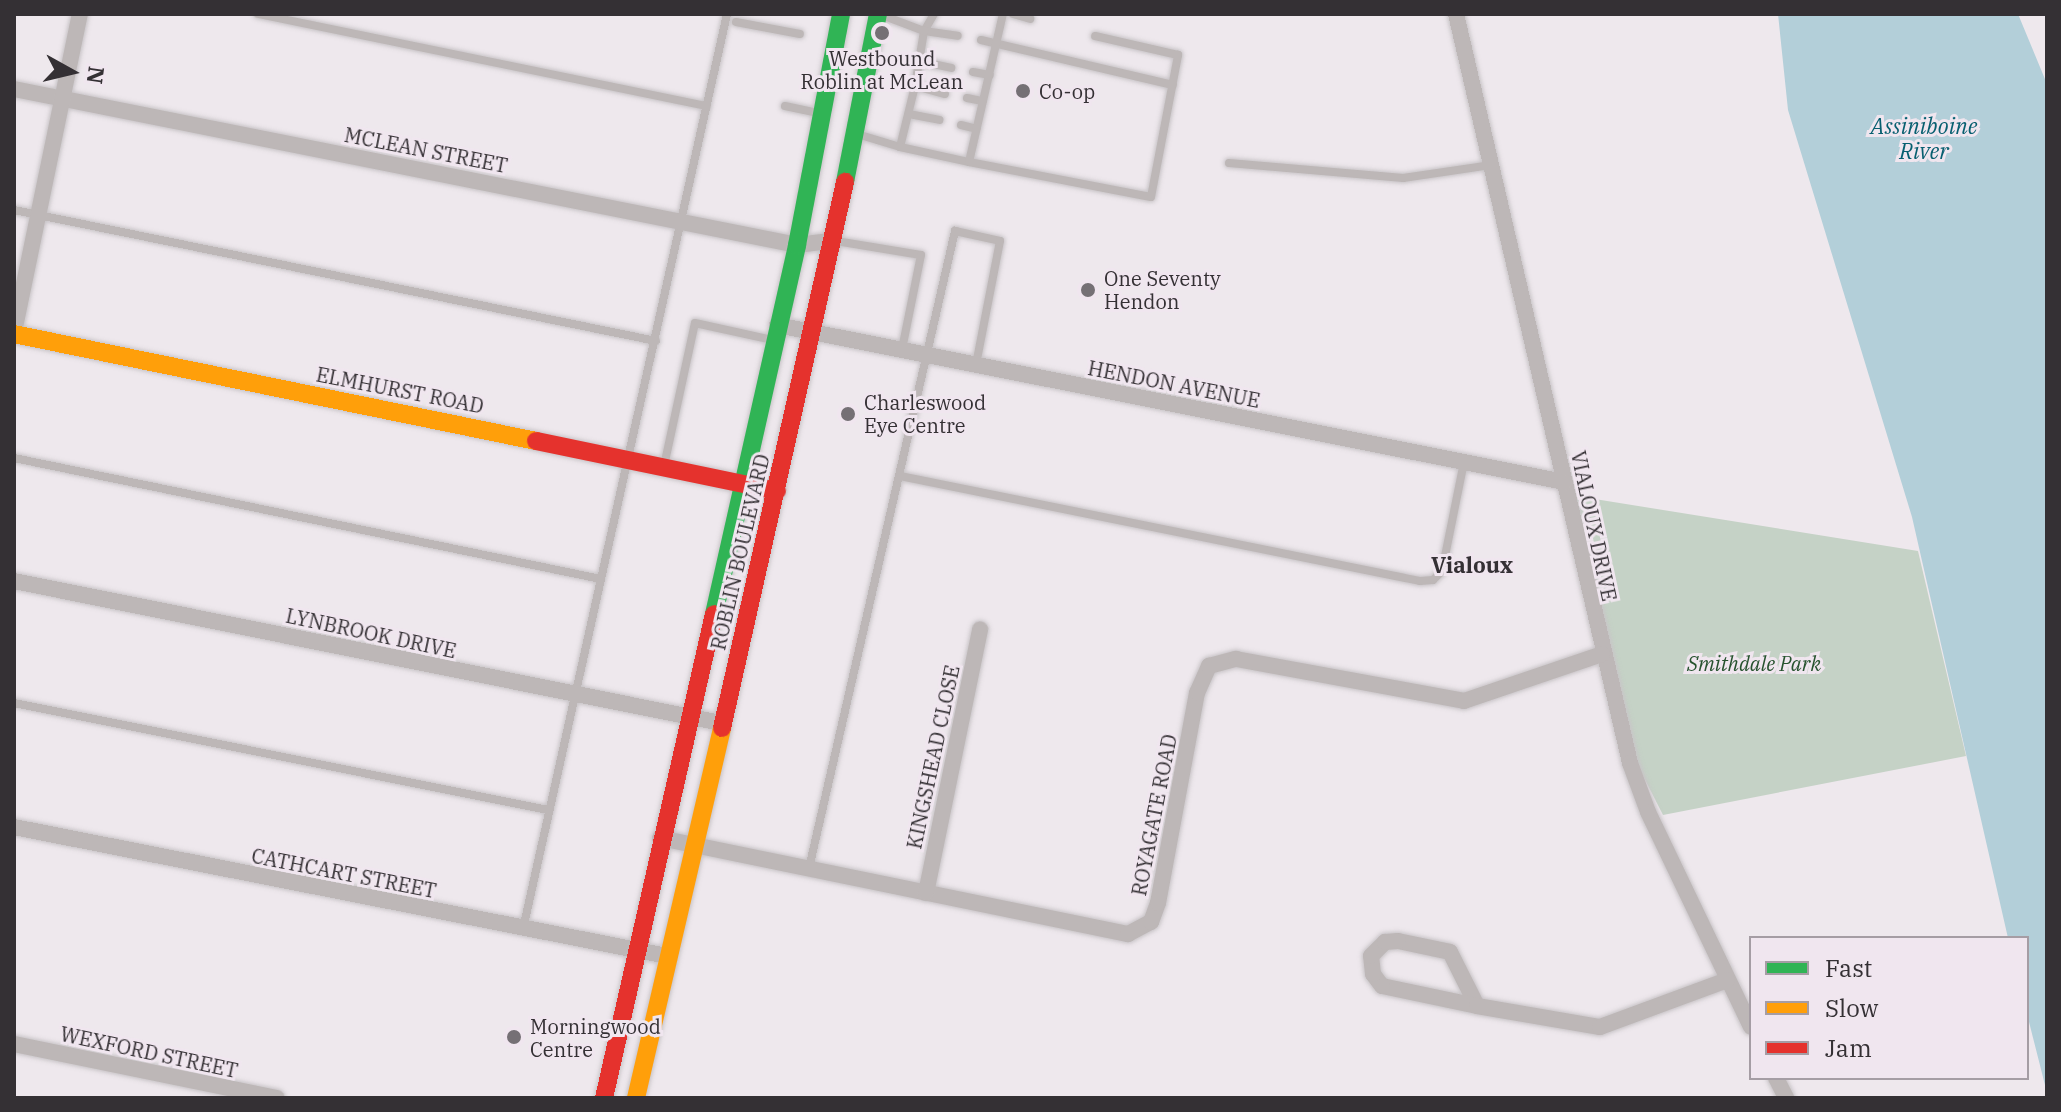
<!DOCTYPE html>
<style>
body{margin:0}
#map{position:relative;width:2061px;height:1112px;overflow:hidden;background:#eee8ed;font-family:"IBM Plex Serif",serif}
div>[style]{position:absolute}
.green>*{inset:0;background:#c5d2c6}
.water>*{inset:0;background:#b3cfd9}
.roads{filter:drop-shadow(0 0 2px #c8c4c7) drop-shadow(0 0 2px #c8c4c7)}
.lane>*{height:8px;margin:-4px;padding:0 4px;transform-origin:4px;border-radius:4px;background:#bdb7b7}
.street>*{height:16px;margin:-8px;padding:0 8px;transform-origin:8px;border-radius:8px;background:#bdb7b7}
.fast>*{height:18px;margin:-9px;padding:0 9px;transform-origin:9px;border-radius:9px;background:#30b455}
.slow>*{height:18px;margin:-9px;padding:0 9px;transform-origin:9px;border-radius:9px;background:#ff9f0a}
.jam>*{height:18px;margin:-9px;padding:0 9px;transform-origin:9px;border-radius:9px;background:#e5322d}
.dots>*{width:22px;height:22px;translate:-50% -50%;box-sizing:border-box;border:4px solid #f0e6ef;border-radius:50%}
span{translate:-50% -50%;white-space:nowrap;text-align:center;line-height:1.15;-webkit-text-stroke:6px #f0e6ef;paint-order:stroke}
.poi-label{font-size:20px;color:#343034}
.left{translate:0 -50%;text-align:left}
.street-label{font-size:20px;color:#343034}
.park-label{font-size:20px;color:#26522e;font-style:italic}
.water-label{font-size:22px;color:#075f70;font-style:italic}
.neighbourhood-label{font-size:22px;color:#343034;font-weight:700}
.frame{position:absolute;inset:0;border:16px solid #343034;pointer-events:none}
.legend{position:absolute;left:1749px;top:936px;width:280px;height:144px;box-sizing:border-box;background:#f0e6ef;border:2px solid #a59da4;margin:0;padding:10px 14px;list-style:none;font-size:24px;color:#343034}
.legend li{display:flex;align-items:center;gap:16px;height:40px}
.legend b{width:40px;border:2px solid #a59da4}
.north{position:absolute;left:32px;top:32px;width:80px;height:80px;-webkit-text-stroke:6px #f0e6ef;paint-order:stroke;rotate:98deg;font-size:22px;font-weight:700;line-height:32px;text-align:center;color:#343034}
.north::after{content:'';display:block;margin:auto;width:28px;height:36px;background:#343034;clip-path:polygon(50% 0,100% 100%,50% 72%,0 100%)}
</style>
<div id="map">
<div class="green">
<div style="clip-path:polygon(1576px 496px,1918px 551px,1966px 756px,1663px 815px,1638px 766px)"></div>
</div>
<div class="water">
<div style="clip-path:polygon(1778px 14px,2018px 14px,2047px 84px,2047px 1093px,2027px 1014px,2027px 938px,2008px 938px,1912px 517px,1788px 110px)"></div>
</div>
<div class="roads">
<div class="lane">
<div style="left:258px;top:14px;width:458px;rotate:11.6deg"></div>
<div style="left:934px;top:14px;width:20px;rotate:120deg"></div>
<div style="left:924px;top:31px;width:34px;rotate:8deg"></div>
<div style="left:1013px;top:14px;width:18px;rotate:16deg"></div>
<div style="left:736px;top:22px;width:65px;rotate:10.6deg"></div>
<div style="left:981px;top:40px;width:197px;rotate:13.2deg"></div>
<div style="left:919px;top:61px;width:33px;rotate:12deg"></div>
<div style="left:973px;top:72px;width:17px;rotate:10deg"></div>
<div style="left:915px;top:86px;width:31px;rotate:15deg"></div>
<div style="left:967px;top:98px;width:16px;rotate:11deg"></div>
<div style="left:785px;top:106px;width:38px;rotate:12deg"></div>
<div style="left:909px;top:114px;width:31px;rotate:11deg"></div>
<div style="left:961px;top:125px;width:16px;rotate:14deg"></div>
<div style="left:857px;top:134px;width:45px;rotate:16.8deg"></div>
<div style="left:900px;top:147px;width:63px;rotate:-76.2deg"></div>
<div style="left:915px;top:86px;width:56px;rotate:-80.7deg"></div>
<div style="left:924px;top:31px;width:48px;rotate:-159.3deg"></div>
<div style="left:900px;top:147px;width:71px;rotate:12.3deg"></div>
<div style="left:969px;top:162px;width:152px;rotate:-77.1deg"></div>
<div style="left:969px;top:162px;width:185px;rotate:10.9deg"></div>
<div style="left:1151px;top:197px;width:145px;rotate:-79.2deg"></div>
<div style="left:1178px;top:55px;width:85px;rotate:-167.1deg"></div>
<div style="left:1229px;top:163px;width:175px;rotate:4.9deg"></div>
<div style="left:1403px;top:178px;width:89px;rotate:-8.4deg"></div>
<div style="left:14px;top:210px;width:655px;rotate:11.53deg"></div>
<div style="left:836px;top:241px;width:86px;rotate:9.4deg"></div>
<div style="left:921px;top:255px;width:96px;rotate:101.4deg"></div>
<div style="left:14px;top:458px;width:599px;rotate:11.65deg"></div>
<div style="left:664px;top:466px;width:146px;rotate:-77.8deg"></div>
<div style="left:695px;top:323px;width:80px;rotate:12.3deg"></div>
<div style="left:900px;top:476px;width:530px;rotate:11.42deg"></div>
<div style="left:1420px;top:581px;width:13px;rotate:-4deg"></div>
<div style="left:1433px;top:580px;width:13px;rotate:-45deg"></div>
<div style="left:1442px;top:571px;width:111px;rotate:-78.6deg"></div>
<div style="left:14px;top:703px;width:545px;rotate:11.33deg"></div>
<div style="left:809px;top:868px;width:654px;rotate:-77.09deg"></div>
<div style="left:955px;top:231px;width:46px;rotate:12.5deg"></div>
<div style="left:1000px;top:241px;width:126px;rotate:101deg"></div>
<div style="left:523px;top:929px;width:937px;rotate:-77.43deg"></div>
</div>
<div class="street">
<div style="left:1456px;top:14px;width:769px;rotate:76.92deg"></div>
<div style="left:1630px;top:763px;width:52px;rotate:69.8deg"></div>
<div style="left:1648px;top:812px;width:238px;rotate:64.4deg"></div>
<div style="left:14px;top:89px;width:798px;rotate:11.27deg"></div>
<div style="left:797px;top:245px;width:34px;rotate:-7deg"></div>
<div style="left:777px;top:325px;width:803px;rotate:11.28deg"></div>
<div style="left:14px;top:332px;width:325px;rotate:-78.3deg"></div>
<div style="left:14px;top:581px;width:721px;rotate:11.36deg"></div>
<div style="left:14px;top:827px;width:666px;rotate:11.17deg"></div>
<div style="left:660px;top:838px;width:478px;rotate:11.6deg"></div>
<div style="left:1128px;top:934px;width:26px;rotate:-28deg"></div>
<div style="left:1151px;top:922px;width:20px;rotate:-70deg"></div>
<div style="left:1158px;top:903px;width:214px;rotate:-79.5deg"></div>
<div style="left:1197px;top:693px;width:30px;rotate:-66deg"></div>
<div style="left:1209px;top:666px;width:28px;rotate:-15deg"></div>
<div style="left:1236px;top:659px;width:232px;rotate:10.4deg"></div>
<div style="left:1464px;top:701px;width:146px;rotate:-18.8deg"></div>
<div style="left:926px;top:893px;width:269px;rotate:-78.4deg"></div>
<div style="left:1398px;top:941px;width:53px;rotate:11.9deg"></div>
<div style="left:1450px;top:952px;width:60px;rotate:63.4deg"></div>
<div style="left:1477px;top:1006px;width:97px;rotate:-168.1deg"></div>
<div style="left:1382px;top:986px;width:15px;rotate:-127deg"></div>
<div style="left:1373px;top:974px;width:18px;rotate:-96deg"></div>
<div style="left:1371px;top:956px;width:20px;rotate:-45deg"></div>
<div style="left:1385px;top:942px;width:13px;rotate:-4deg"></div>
<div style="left:1477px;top:1006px;width:125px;rotate:9.7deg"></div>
<div style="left:1600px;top:1027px;width:135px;rotate:-20.3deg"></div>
<div style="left:14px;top:1044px;width:268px;rotate:11.6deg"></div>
<div style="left:1776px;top:1078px;width:22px;rotate:63deg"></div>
</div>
<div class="fast">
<div style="left:845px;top:182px;width:171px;rotate:-78.9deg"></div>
<div style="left:714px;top:614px;width:378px;rotate:-77.3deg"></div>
<div style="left:797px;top:245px;width:235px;rotate:-79.2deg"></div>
</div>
<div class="slow">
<div style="left:14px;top:334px;width:533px;rotate:11.58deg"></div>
<div style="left:636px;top:1098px;width:380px;rotate:-76.9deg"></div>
</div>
<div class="jam">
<div style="left:536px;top:441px;width:246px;rotate:11.7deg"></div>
<div style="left:722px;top:728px;width:560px;rotate:-77.3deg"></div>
<div style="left:604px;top:1098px;width:496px;rotate:-77.2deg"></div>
</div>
</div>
<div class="dots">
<div style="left:882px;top:33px;background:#757075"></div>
<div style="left:1023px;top:91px;background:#757075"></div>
<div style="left:1088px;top:290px;background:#757075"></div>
<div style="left:848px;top:414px;background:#757075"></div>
<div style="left:514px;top:1037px;background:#757075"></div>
</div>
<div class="poi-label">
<span style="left:882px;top:70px">Westbound<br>Roblin at McLean</span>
<span class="left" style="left:1039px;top:91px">Co-op</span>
<span class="left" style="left:1104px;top:290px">One Seventy<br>Hendon</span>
<span class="left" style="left:864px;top:414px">Charleswood<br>Eye Centre</span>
<span class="left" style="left:530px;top:1038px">Morningwood<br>Centre</span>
</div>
<div class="street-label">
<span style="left:426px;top:150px;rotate:11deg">MCLEAN STREET</span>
<span style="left:1174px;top:384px;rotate:11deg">HENDON AVENUE</span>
<span style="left:400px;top:390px;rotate:11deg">ELMHURST ROAD</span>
<span style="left:1594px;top:526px;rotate:78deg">VIALOUX DRIVE</span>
<span style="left:740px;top:552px;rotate:-77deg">ROBLIN BOULEVARD</span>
<span style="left:371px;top:633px;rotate:12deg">LYNBROOK DRIVE</span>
<span style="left:933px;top:757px;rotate:-78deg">KINGSHEAD CLOSE</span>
<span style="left:1154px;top:815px;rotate:-79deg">ROYAGATE ROAD</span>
<span style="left:344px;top:873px;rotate:11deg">CATHCART STREET</span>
<span style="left:149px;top:1052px;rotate:12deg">WEXFORD STREET</span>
</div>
<div class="park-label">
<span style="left:1754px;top:663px">Smithdale Park</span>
</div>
<div class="water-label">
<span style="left:1924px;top:138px">Assiniboine<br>River</span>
</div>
<div class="neighbourhood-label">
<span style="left:1472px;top:565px">Vialoux</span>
</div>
<div class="frame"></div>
<ul class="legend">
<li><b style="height:10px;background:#30b455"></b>Fast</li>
<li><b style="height:10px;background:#ff9f0a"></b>Slow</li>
<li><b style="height:10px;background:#e5322d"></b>Jam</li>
</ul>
<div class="north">N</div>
</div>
